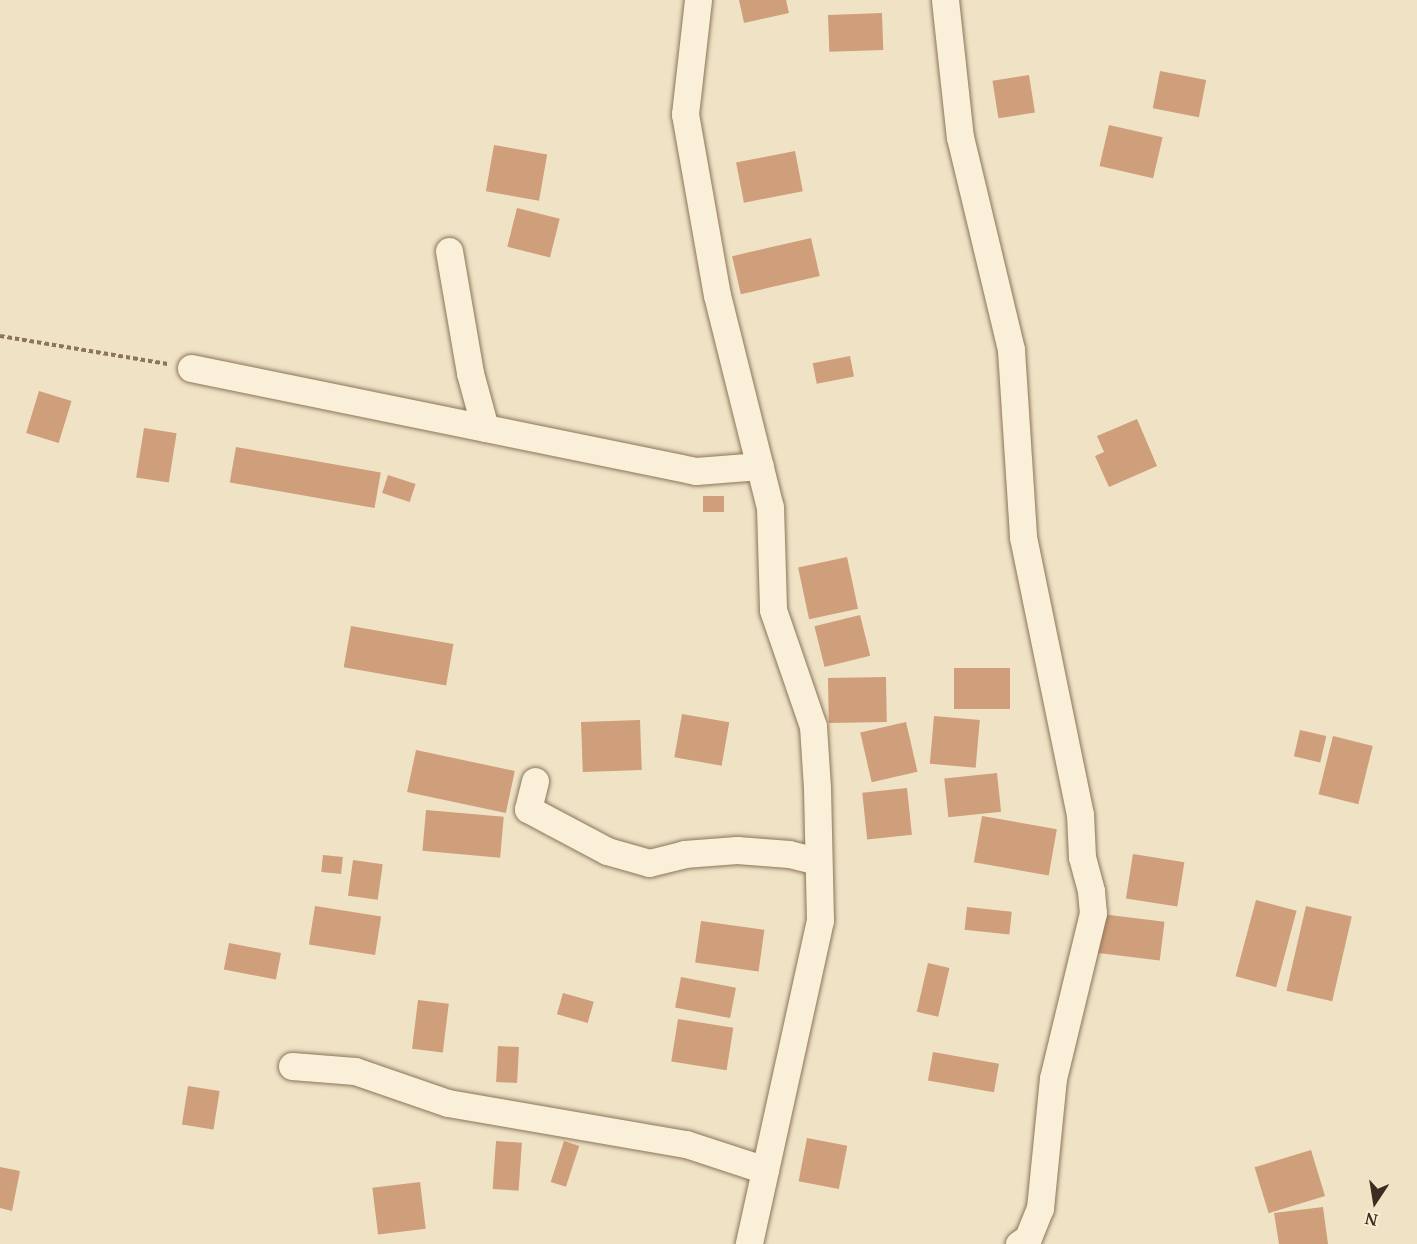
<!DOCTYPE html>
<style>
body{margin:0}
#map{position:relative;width:1417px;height:1244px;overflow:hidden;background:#f0e3c5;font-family:"Noto Serif",serif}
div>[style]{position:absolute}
.building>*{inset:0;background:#cf9e7a;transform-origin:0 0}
.path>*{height:4px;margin-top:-2px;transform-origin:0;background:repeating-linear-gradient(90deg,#8b755b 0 4.5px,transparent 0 7.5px)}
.roads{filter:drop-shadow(0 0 2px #8b755b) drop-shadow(0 0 2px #8b755b)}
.minor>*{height:27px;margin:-13.5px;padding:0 13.5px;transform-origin:13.5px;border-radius:13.5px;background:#faf0d9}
span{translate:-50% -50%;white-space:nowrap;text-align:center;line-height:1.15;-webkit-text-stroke:4.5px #f7edd5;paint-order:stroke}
.north{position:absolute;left:1345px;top:1172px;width:60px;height:60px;-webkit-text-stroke:4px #f7edd5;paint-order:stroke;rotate:192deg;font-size:16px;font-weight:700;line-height:24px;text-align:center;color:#3b2d1f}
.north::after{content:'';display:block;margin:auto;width:21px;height:27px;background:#3b2d1f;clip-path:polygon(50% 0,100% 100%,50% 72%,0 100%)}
</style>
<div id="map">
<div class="building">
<div style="clip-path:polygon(739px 0,786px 0,789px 13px,744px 23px)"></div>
<div style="left:882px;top:13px;width:37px;height:54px;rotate:88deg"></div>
<div style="left:1160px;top:71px;width:47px;height:38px;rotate:11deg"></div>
<div style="left:1029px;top:75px;width:38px;height:37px;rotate:81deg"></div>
<div style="left:1109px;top:125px;width:55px;height:42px;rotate:13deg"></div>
<div style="left:494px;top:145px;width:54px;height:47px;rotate:10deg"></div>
<div style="left:795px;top:151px;width:41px;height:60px;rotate:79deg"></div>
<div style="left:517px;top:208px;width:44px;height:40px;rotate:14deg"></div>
<div style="left:811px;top:238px;width:39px;height:81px;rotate:77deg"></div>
<div style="left:850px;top:356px;width:21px;height:38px;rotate:79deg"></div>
<div style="left:39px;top:391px;width:34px;height:44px;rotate:17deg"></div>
<div style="clip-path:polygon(1137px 419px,1157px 466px,1109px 487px,1095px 456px,1104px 452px,1097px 436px)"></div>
<div style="left:144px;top:428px;width:33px;height:50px;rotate:9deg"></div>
<div style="left:236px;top:447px;width:147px;height:36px;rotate:10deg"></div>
<div style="left:388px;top:475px;width:29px;height:19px;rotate:18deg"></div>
<div style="left:703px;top:496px;width:21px;height:16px"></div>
<div style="left:847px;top:557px;width:53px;height:50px;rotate:78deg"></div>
<div style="left:860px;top:615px;width:42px;height:47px;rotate:76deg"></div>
<div style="left:351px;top:626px;width:104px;height:42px;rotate:10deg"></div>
<div style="left:954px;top:668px;width:56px;height:41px"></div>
<div style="left:886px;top:677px;width:45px;height:58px;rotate:89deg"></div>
<div style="left:682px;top:714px;width:48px;height:44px;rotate:10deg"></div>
<div style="left:934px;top:716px;width:46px;height:48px;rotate:5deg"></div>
<div style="left:640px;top:720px;width:50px;height:59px;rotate:88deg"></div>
<div style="left:906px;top:722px;width:51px;height:47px;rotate:77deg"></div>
<div style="left:1300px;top:730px;width:27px;height:27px;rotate:13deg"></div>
<div style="left:1333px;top:736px;width:41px;height:60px;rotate:14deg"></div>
<div style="left:416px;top:750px;width:101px;height:43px;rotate:12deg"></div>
<div style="left:997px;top:773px;width:39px;height:53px;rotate:84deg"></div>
<div style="left:907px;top:788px;width:47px;height:45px;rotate:84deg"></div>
<div style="left:426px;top:810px;width:78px;height:41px;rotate:5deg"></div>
<div style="left:982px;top:816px;width:76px;height:47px;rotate:10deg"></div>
<div style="left:1133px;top:854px;width:52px;height:45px;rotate:9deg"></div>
<div style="left:323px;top:855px;width:20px;height:17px;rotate:6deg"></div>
<div style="left:353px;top:860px;width:30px;height:36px;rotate:8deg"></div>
<div style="left:1256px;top:900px;width:42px;height:79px;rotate:15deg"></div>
<div style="left:315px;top:906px;width:67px;height:39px;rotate:9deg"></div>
<div style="left:1306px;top:906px;width:47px;height:87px;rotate:13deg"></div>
<div style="left:967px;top:907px;width:45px;height:23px;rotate:6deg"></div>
<div style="left:1101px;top:914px;width:64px;height:39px;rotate:7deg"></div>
<div style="left:701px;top:921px;width:64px;height:42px;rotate:8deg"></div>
<div style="left:229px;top:943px;width:53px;height:27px;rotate:11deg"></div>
<div style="left:928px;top:963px;width:22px;height:50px;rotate:13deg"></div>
<div style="left:681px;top:977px;width:56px;height:31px;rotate:11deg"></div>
<div style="left:563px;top:993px;width:32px;height:22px;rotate:16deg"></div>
<div style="left:418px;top:1000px;width:31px;height:49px;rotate:7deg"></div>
<div style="left:678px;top:1019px;width:56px;height:43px;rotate:9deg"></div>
<div style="left:498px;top:1046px;width:21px;height:36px;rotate:3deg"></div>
<div style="left:933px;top:1052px;width:67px;height:29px;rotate:10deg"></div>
<div style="left:188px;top:1086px;width:32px;height:39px;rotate:9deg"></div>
<div style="left:807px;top:1138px;width:41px;height:44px;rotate:11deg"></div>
<div style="left:496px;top:1141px;width:26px;height:48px;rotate:4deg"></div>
<div style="left:564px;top:1141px;width:16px;height:43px;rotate:18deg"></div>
<div style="left:1311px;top:1150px;width:48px;height:59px;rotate:73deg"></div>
<div style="clip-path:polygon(0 1167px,20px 1171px,12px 1211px,0 1208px)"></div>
<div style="left:420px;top:1182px;width:47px;height:48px;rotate:83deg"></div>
<div style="clip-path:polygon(1323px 1207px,1328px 1244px,1279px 1244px,1274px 1213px)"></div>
</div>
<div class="path">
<div style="left:0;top:336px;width:170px;rotate:9.5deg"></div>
</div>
<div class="roads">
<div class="minor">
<div style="left:698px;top:0;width:115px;rotate:96.5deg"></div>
<div style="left:685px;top:114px;width:184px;rotate:80deg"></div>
<div style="left:717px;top:295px;width:219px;rotate:76deg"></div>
<div style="left:770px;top:507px;width:103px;rotate:88.3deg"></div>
<div style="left:773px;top:610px;width:123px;rotate:71deg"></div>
<div style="left:813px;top:726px;width:62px;rotate:86.3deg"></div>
<div style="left:817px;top:788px;width:132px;rotate:88.7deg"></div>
<div style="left:820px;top:920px;width:332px;rotate:102.4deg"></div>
<div style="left:945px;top:0;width:138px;rotate:83.8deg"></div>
<div style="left:960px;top:137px;width:219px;rotate:76.5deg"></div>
<div style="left:1011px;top:350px;width:187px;rotate:86.3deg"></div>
<div style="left:1023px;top:537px;width:283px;rotate:78.4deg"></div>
<div style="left:1080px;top:814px;width:43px;rotate:87.3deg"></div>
<div style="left:1082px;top:857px;width:35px;rotate:75deg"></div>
<div style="left:1091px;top:891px;width:22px;rotate:85deg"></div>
<div style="left:1093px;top:913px;width:170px;rotate:103.6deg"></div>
<div style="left:1053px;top:1078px;width:131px;rotate:95.7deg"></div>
<div style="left:1040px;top:1208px;width:32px;rotate:112deg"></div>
<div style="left:1028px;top:1238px;width:11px;rotate:146deg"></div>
<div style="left:449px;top:251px;width:124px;rotate:80.2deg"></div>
<div style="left:470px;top:373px;width:57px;rotate:74.7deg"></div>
<div style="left:191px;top:368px;width:515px;rotate:11.53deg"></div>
<div style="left:696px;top:471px;width:64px;rotate:-4.5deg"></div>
<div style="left:535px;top:781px;width:29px;rotate:104deg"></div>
<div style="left:528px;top:809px;width:89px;rotate:28deg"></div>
<div style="left:607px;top:851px;width:44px;rotate:15.9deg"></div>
<div style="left:649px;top:863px;width:36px;rotate:-14deg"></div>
<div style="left:684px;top:854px;width:53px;rotate:-4.3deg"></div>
<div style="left:737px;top:850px;width:52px;rotate:4.4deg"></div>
<div style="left:789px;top:854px;width:30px;rotate:14deg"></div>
<div style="left:292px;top:1066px;width:63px;rotate:4.5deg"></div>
<div style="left:355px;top:1071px;width:98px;rotate:19deg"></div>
<div style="left:448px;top:1103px;width:242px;rotate:9.8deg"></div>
<div style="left:686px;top:1144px;width:83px;rotate:18.2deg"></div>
</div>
</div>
<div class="north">N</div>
</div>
